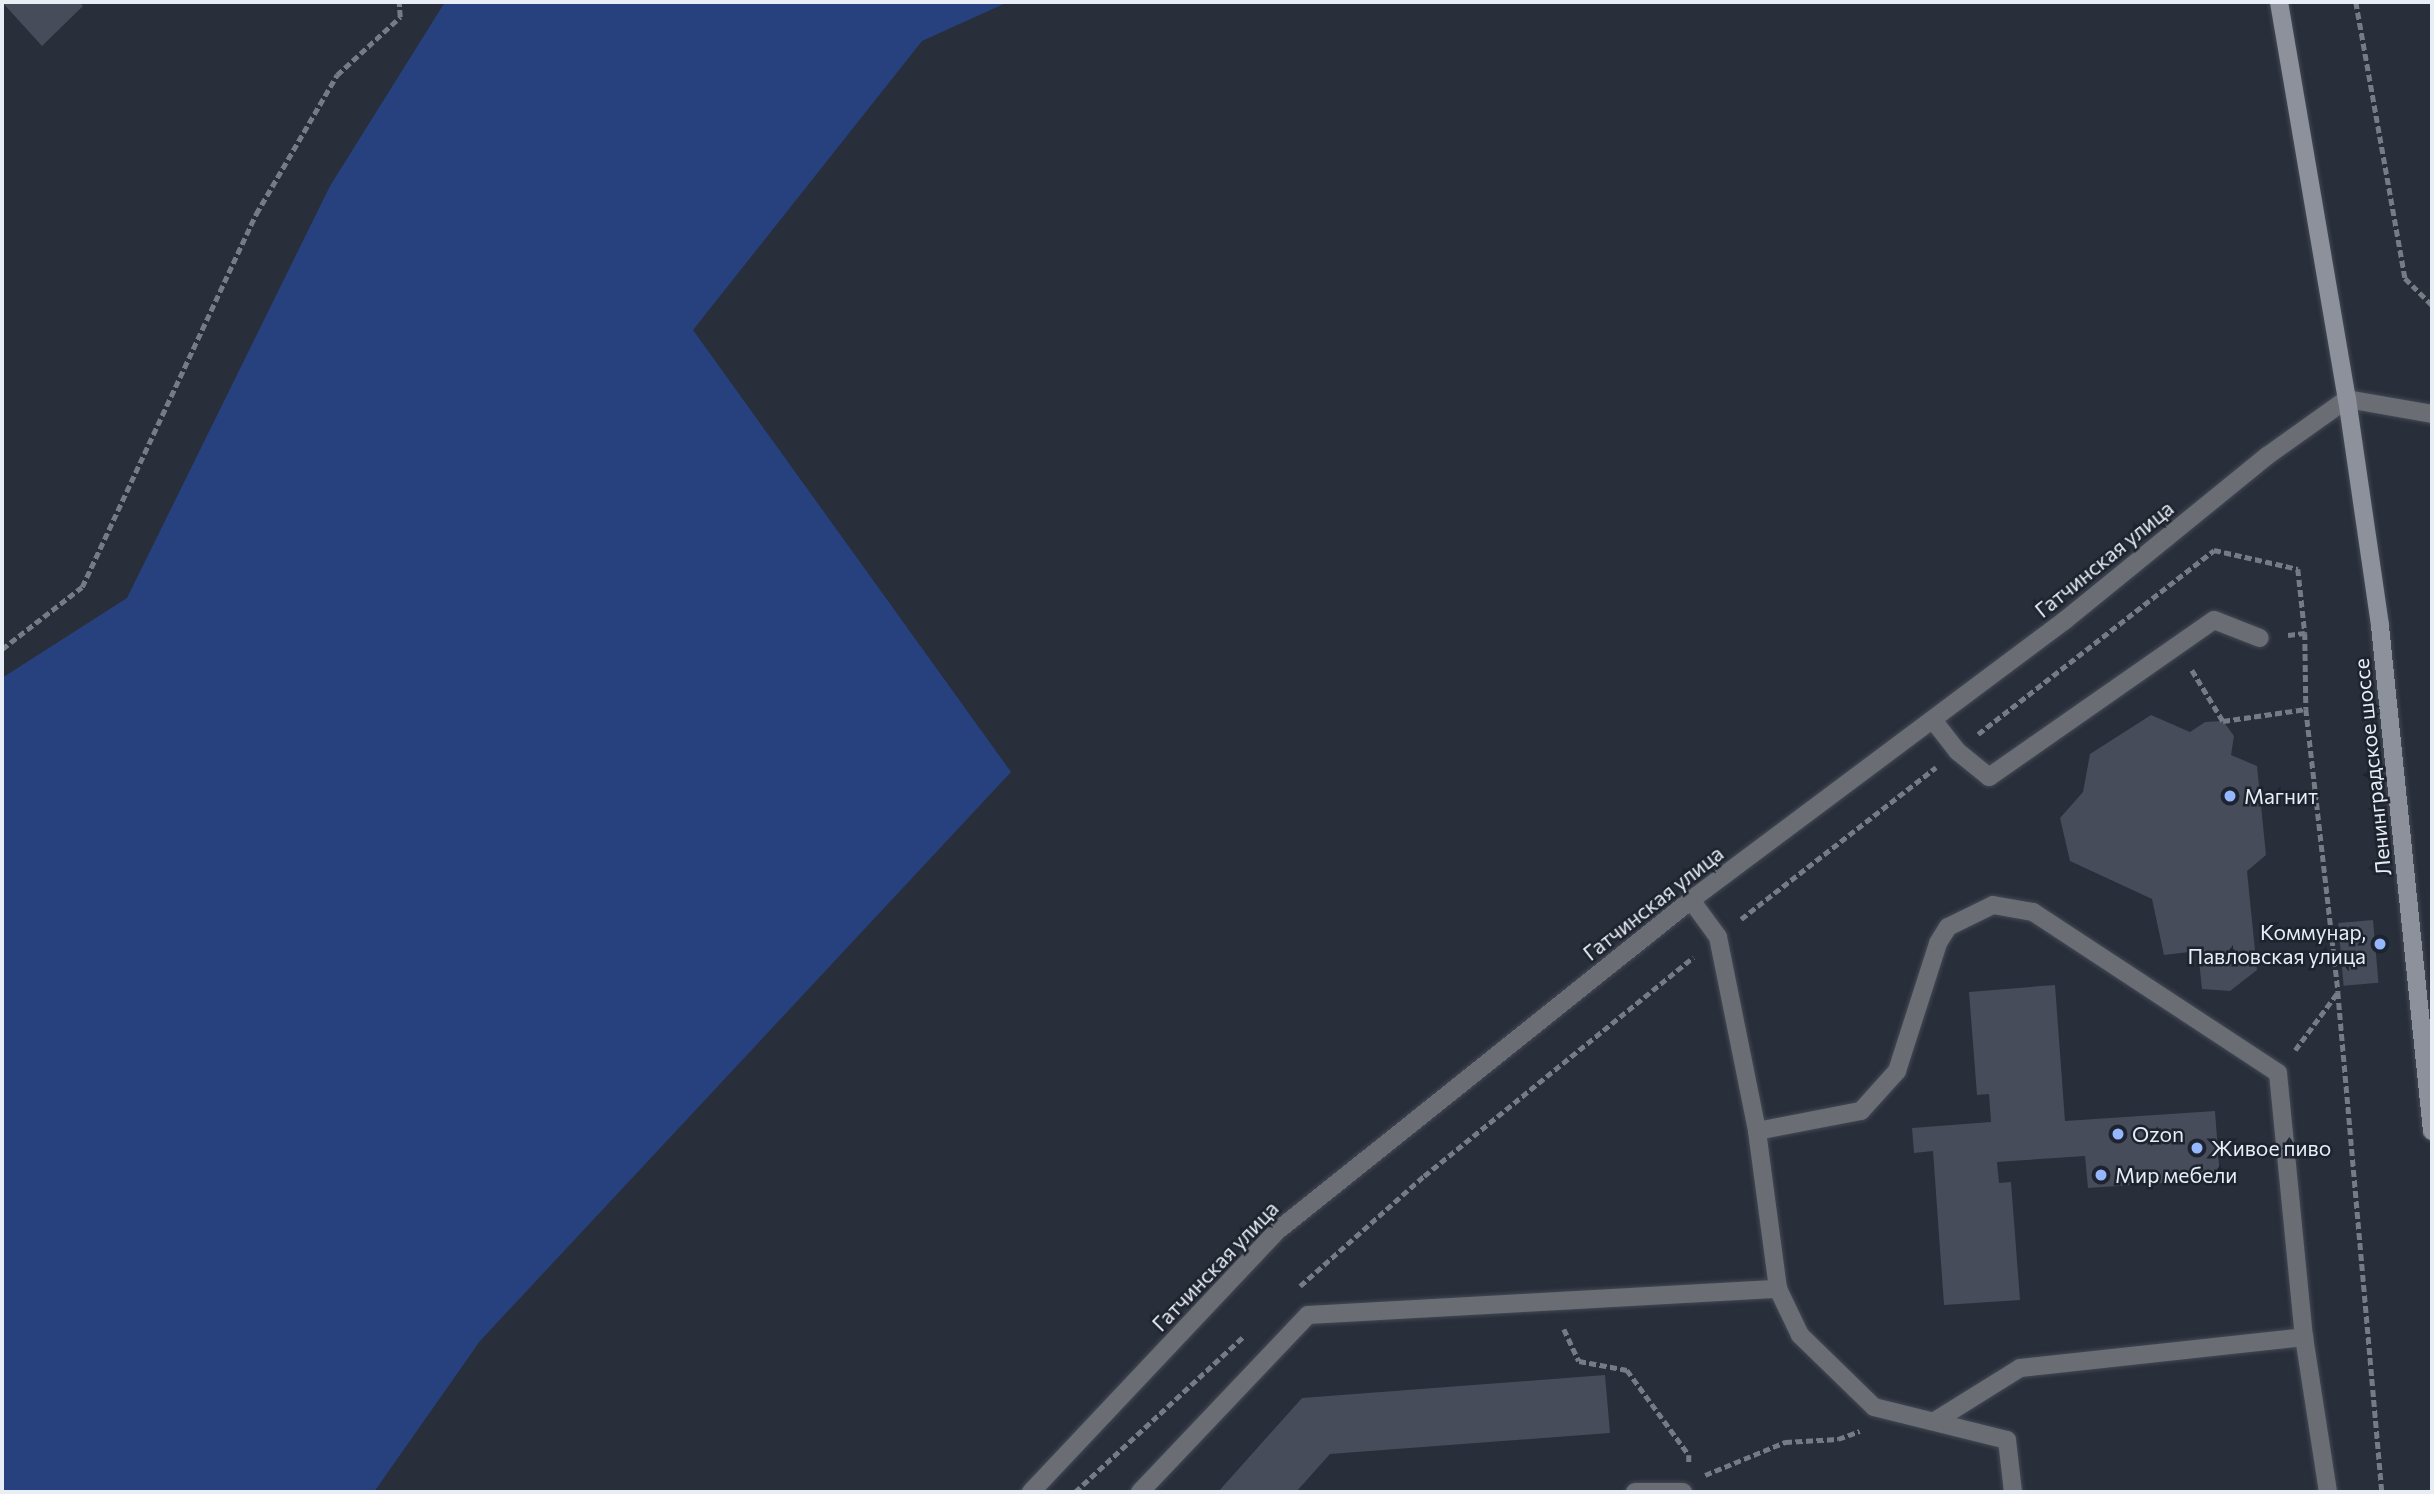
<!DOCTYPE html>
<meta charset="utf-8">
<style>
body{margin:0}
#map{position:relative;width:2434px;height:1494px;overflow:hidden;background:#282e3a;font-family:Commissioner,sans-serif}
div>[style]{position:absolute}
.green>*{inset:0;background:#27417f}
.building>*{inset:0;background:#464c59;transform-origin:0 0}
.path>*{height:4.5px;margin-top:-2.25px;transform-origin:0;background:repeating-linear-gradient(90deg,#767b85 0 7px,transparent 0 10.5px)}
.roads{filter:drop-shadow(0 0 2px #434954) drop-shadow(0 0 2px #434954)}
.service>*{height:18px;margin:-9px;padding:0 9px;transform-origin:9px;border-radius:9px;background:#6a6e74}
.tertiary>*{height:18px;margin:-9px;padding:0 9px;transform-origin:9px;border-radius:9px;background:#6a6e74}
.secondary>*{height:18px;margin:-9px;padding:0 9px;transform-origin:9px;border-radius:9px;background:#8c919b}
.dots>*{width:19px;height:19px;translate:-50% -50%;box-sizing:border-box;border:4px solid #1e242f;border-radius:50%}
span{translate:-50% -50%;white-space:nowrap;text-align:center;line-height:1.15;-webkit-text-stroke:5px #1e242f;paint-order:stroke}
.street-label{font-size:21px;color:#e9edf5}
.poi-label{font-size:21px;color:#e9edf5}
.left{translate:0 -50%;text-align:left}
.right{translate:-100% -50%;text-align:right}
.frame{position:absolute;inset:0;border:4px solid #e9edf5;pointer-events:none}
</style>
<div id="map">
<div class="green">
<div style="clip-path:polygon(445px 2px,1008px 2px,922px 41px,693px 330px,1011px 772px,480px 1341px,374px 1492px,2px 1492px,2px 678px,127px 598px,330px 186px)"></div>
</div>
<div class="building">
<div style="clip-path:polygon(2px 2px,79px 2px,83px 6px,42px 46px)"></div>
<div style="clip-path:polygon(2151px 715px,2190px 732px,2205px 722px,2223px 721px,2234px 736px,2231px 755px,2257px 766px,2266px 855px,2247px 871px,2257px 970px,2230px 991px,2202px 989px,2198px 951px,2164px 955px,2152px 899px,2070px 861px,2060px 818px,2083px 792px,2090px 754px)"></div>
<div style="left:2373px;top:920px;width:63px;height:35px;rotate:85deg"></div>
<div style="clip-path:polygon(2055px 985px,2065px 1121px,2215px 1111px,2220px 1179px,2088px 1188px,2085px 1156px,1997px 1162px,1999px 1183px,2011px 1182px,2020px 1300px,1944px 1305px,1933px 1151px,1914px 1153px,1912px 1128px,1991px 1122px,1989px 1094px,1977px 1095px,1969px 992px)"></div>
<div style="clip-path:polygon(1605px 1375px,1610px 1433px,1330px 1454px,1296px 1492px,1218px 1492px,1302px 1398px)"></div>
</div>
<div class="path">
<div style="left:2356px;top:2px;width:280px;rotate:79.9deg"></div>
<div style="left:2405px;top:278px;width:38px;rotate:45deg"></div>
<div style="left:2288px;top:635px;width:17px;rotate:-7deg"></div>
<div style="left:2px;top:649px;width:101px;rotate:-37.8deg"></div>
<div style="left:82px;top:587px;width:412px;rotate:-65deg"></div>
<div style="left:256px;top:214px;width:161px;rotate:-59.8deg"></div>
<div style="left:337px;top:75px;width:86px;rotate:-42.6deg"></div>
<div style="left:400px;top:17px;width:15px;rotate:-94deg"></div>
<div style="left:2192px;top:670px;width:60px;rotate:58.7deg"></div>
<div style="left:2223px;top:721px;width:84px;rotate:-8.2deg"></div>
<div style="left:1978px;top:734px;width:299px;rotate:-37.9deg"></div>
<div style="left:2214px;top:550px;width:86px;rotate:12.7deg"></div>
<div style="left:2298px;top:569px;width:64px;rotate:83.8deg"></div>
<div style="left:2305px;top:633px;width:76px;rotate:89.2deg"></div>
<div style="left:2306px;top:709px;width:285px;rotate:83.5deg"></div>
<div style="left:2338px;top:992px;width:502px;rotate:84.97deg"></div>
<div style="left:1741px;top:919px;width:247px;rotate:-37.9deg"></div>
<div style="left:2295px;top:1050px;width:72px;rotate:-53.4deg"></div>
<div style="left:1300px;top:1286px;width:166px;rotate:-41.6deg"></div>
<div style="left:1424px;top:1176px;width:347px;rotate:-39.1deg"></div>
<div style="left:1564px;top:1329px;width:35px;rotate:65deg"></div>
<div style="left:1579px;top:1361px;width:49px;rotate:10.6deg"></div>
<div style="left:1627px;top:1370px;width:105px;rotate:53.9deg"></div>
<div style="left:1689px;top:1455px;width:9px;rotate:90deg"></div>
<div style="left:1705px;top:1475px;width:87px;rotate:-22.4deg"></div>
<div style="left:1785px;top:1442px;width:53px;rotate:-3.2deg"></div>
<div style="left:1838px;top:1439px;width:23px;rotate:-20deg"></div>
<div style="left:1075px;top:1492px;width:230px;rotate:-42.7deg"></div>
</div>
<div class="roads">
<div class="service">
<div style="left:1933px;top:720px;width:39px;rotate:52deg"></div>
<div style="left:1957px;top:751px;width:41px;rotate:39.1deg"></div>
<div style="left:1989px;top:777px;width:274px;rotate:-34.9deg"></div>
<div style="left:2214px;top:620px;width:49px;rotate:21.4deg"></div>
<div style="left:1691px;top:900px;width:46px;rotate:53.9deg"></div>
<div style="left:1718px;top:937px;width:198px;rotate:78.6deg"></div>
<div style="left:1757px;top:1131px;width:159px;rotate:82.4deg"></div>
<div style="left:1778px;top:1289px;width:51px;rotate:64.4deg"></div>
<div style="left:1800px;top:1335px;width:103px;rotate:44.2deg"></div>
<div style="left:1874px;top:1407px;width:137px;rotate:13.9deg"></div>
<div style="left:2007px;top:1440px;width:52px;rotate:83.4deg"></div>
<div style="left:1757px;top:1131px;width:106px;rotate:-10.9deg"></div>
<div style="left:1861px;top:1111px;width:54px;rotate:-48deg"></div>
<div style="left:1897px;top:1071px;width:134px;rotate:-72.2deg"></div>
<div style="left:1938px;top:943px;width:19px;rotate:-58deg"></div>
<div style="left:1948px;top:927px;width:50px;rotate:-26.1deg"></div>
<div style="left:1993px;top:905px;width:41px;rotate:9.9deg"></div>
<div style="left:2033px;top:912px;width:293px;rotate:33.3deg"></div>
<div style="left:2278px;top:1073px;width:265px;rotate:84.4deg"></div>
<div style="left:2304px;top:1337px;width:157px;rotate:81.2deg"></div>
<div style="left:1935px;top:1421px;width:100px;rotate:-31.9deg"></div>
<div style="left:2020px;top:1368px;width:286px;rotate:-6.2deg"></div>
<div style="left:1140px;top:1492px;width:244px;rotate:-46.5deg"></div>
<div style="left:1308px;top:1315px;width:471px;rotate:-3.2deg"></div>
<div style="left:1635px;top:1492px;width:48px"></div>
</div>
<div class="tertiary">
<div style="left:1031px;top:1492px;width:359px;rotate:-46.7deg"></div>
<div style="left:1277px;top:1231px;width:530px;rotate:-38.64deg"></div>
<div style="left:1691px;top:900px;width:466px;rotate:-36.8deg"></div>
<div style="left:2064px;top:621px;width:262px;rotate:-39.1deg"></div>
<div style="left:2267px;top:456px;width:98px;rotate:-35.5deg"></div>
<div style="left:2347px;top:399px;width:86px;rotate:10deg"></div>
</div>
<div class="secondary">
<div style="left:2279px;top:2px;width:403px;rotate:80.3deg"></div>
<div style="left:2347px;top:399px;width:229px;rotate:81.7deg"></div>
<div style="left:2380px;top:626px;width:508px;rotate:84.12deg"></div>
</div>
</div>
<div class="dots">
<div style="left:2230px;top:796px;background:#95b7fd"></div>
<div style="left:2380px;top:944px;background:#95b7fd"></div>
<div style="left:2118px;top:1134px;background:#95b7fd"></div>
<div style="left:2197px;top:1148px;background:#95b7fd"></div>
<div style="left:2101px;top:1175px;background:#95b7fd"></div>
</div>
<div class="street-label">
<span style="left:2104px;top:559px;rotate:-39deg">Гатчинская улица</span>
<span style="left:2372px;top:767px;rotate:-96deg">Ленинградское шоссе</span>
<span style="left:1653px;top:903px;rotate:-38deg">Гатчинская улица</span>
<span style="left:1215px;top:1266px;rotate:-46deg">Гатчинская улица</span>
</div>
<div class="poi-label">
<span class="left" style="left:2244px;top:796px">Магнит</span>
<span class="right" style="left:2366px;top:944px">Коммунар,<br>Павловская улица</span>
<span class="left" style="left:2132px;top:1134px">Ozon</span>
<span class="left" style="left:2211px;top:1148px">Живое пиво</span>
<span class="left" style="left:2115px;top:1175px">Мир мебели</span>
</div>
<div class="frame"></div>
</div>
